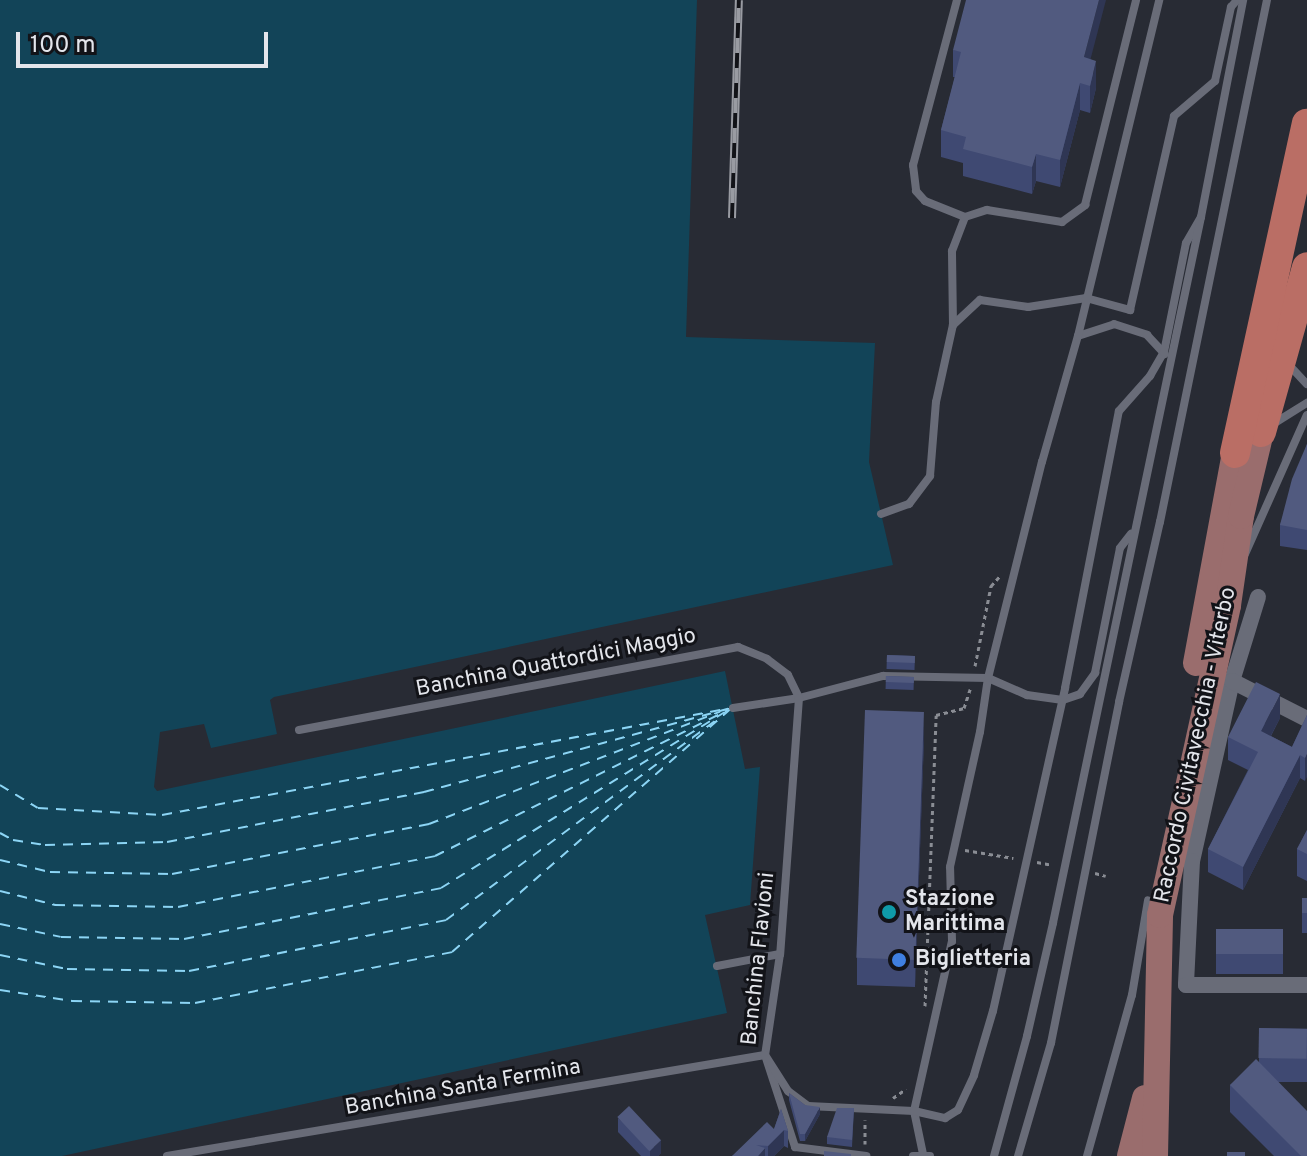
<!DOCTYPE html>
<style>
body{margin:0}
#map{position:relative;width:1307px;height:1156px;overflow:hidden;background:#282b34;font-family:Overpass,sans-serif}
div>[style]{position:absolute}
.water>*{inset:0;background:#124458}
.ferry>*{height:2px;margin-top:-1px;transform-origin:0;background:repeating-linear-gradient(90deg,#8cd5f5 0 10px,transparent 0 18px)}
.path>*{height:3px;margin-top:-1.5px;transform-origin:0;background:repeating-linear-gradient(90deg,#8a8d94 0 4px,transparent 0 8px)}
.lane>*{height:8px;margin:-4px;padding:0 4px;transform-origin:4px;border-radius:4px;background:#696c78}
.street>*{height:16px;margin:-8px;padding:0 8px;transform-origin:8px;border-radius:8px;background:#696c78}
.primary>*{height:26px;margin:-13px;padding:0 13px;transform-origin:13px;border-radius:13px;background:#9a6d6d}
.highway>*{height:30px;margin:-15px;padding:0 15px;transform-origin:15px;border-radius:15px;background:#ba6e65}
.rail>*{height:8px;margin-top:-4px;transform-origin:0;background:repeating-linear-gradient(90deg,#121318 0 15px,#999ba2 0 30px);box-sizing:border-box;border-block:2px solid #999ba2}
.wall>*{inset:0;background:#3f4972;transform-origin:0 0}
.shaded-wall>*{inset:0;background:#2f3654}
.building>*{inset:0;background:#515a7f;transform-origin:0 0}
.dots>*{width:22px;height:22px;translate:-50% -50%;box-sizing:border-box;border:4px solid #121318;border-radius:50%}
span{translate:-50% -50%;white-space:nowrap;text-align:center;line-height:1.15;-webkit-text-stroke:6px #121318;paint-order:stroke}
.street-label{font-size:22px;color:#e3e5eb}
.poi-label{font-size:22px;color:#e3e5eb;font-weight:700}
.left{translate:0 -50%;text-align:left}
.scale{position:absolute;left:16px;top:32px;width:252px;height:36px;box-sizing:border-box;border:4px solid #e3e5eb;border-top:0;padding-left:10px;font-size:24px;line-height:28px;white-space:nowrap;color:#e3e5eb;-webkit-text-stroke:6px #121318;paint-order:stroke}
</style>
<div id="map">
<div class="water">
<div style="clip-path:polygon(0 0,697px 0,686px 337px,875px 343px,869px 462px,893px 565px,274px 697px,270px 700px,277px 734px,211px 748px,204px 724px,160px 732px,154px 787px,157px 791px,725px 671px,745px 769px,760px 767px,750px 905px,705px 915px,727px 1013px,62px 1156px,0 1156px)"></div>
</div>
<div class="ferry">
<div style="left:0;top:785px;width:44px;rotate:31.2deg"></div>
<div style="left:38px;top:808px;width:124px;rotate:3.2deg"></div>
<div style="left:162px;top:815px;width:568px;rotate:-10.66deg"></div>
<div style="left:0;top:833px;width:15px;rotate:28deg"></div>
<div style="left:13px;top:840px;width:32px;rotate:9deg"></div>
<div style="left:45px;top:845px;width:122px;rotate:-1.4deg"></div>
<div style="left:167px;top:842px;width:262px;rotate:-11deg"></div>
<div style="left:424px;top:792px;width:318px;rotate:-15.3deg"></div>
<div style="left:0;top:860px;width:51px;rotate:13.5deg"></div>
<div style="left:50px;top:872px;width:122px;rotate:0.9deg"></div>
<div style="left:172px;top:874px;width:262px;rotate:-11deg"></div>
<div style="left:429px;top:824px;width:312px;rotate:-21.1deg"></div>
<div style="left:0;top:891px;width:57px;rotate:14.3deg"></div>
<div style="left:55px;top:905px;width:123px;rotate:0.9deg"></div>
<div style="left:178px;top:907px;width:262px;rotate:-11.2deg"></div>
<div style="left:435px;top:856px;width:327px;rotate:-26.5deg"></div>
<div style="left:0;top:924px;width:62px;rotate:12deg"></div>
<div style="left:61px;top:937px;width:123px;rotate:0.9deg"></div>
<div style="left:184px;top:939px;width:262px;rotate:-11.2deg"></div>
<div style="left:441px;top:888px;width:334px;rotate:-31.8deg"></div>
<div style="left:0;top:955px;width:68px;rotate:11.8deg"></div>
<div style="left:67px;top:969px;width:122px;rotate:0.9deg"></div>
<div style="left:189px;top:971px;width:262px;rotate:-11.2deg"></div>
<div style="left:446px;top:920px;width:340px;rotate:-36.5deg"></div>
<div style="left:0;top:990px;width:73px;rotate:8.7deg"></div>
<div style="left:72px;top:1001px;width:123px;rotate:0.9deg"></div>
<div style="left:195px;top:1003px;width:262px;rotate:-11.2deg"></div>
<div style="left:452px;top:952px;width:371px;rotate:-41.1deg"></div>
</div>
<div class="path">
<div style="left:975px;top:666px;width:82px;rotate:-78.7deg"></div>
<div style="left:991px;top:586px;width:15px;rotate:-48deg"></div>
<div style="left:965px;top:850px;width:49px;rotate:9.5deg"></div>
<div style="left:1037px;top:862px;width:16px;rotate:11deg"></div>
<div style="left:1095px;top:873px;width:11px;rotate:15deg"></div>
<div style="left:925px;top:1006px;width:291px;rotate:-87.8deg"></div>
<div style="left:936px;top:715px;width:29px;rotate:-14deg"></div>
<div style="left:964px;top:708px;width:20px;rotate:-72deg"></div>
<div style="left:893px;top:1098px;width:16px;rotate:-35deg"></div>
<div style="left:865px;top:1144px;width:24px;rotate:-90deg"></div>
</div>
<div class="lane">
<div style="left:957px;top:0;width:171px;rotate:104.9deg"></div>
<div style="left:913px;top:165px;width:26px;rotate:83deg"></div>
<div style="left:916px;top:191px;width:13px;rotate:48deg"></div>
<div style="left:925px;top:201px;width:43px;rotate:21.8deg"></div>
<div style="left:953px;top:325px;width:37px;rotate:-43deg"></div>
<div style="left:980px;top:300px;width:49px;rotate:8.3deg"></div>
<div style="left:1028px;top:307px;width:59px;rotate:-8.8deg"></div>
<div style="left:1086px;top:298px;width:46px;rotate:15.3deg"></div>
<div style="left:1130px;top:310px;width:199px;rotate:-77.2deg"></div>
<div style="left:1174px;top:116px;width:54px;rotate:-40.5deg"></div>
<div style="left:1215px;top:81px;width:76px;rotate:-77.8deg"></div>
<div style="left:1231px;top:7px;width:9px;rotate:-49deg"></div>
<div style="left:1078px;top:336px;width:38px;rotate:-18deg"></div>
<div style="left:1114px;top:324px;width:35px;rotate:18deg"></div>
<div style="left:1147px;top:335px;width:26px;rotate:47deg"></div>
<div style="left:1289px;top:365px;width:26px;rotate:47deg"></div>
<div style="left:1273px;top:424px;width:40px;rotate:-32deg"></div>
<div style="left:881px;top:514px;width:30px;rotate:-20deg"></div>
<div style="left:909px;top:504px;width:35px;rotate:-53deg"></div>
<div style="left:930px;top:476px;width:74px;rotate:-85.4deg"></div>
<div style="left:936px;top:402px;width:79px;rotate:-77.6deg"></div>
<div style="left:953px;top:325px;width:74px;rotate:-90.8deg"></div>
<div style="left:952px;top:251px;width:36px;rotate:-69deg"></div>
<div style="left:965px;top:217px;width:23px;rotate:-18deg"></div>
<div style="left:987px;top:210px;width:76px;rotate:9.1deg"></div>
<div style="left:1062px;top:222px;width:29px;rotate:-36deg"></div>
<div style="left:1085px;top:205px;width:211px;rotate:-76deg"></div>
<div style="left:1245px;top:554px;width:152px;rotate:-66deg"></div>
<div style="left:733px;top:708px;width:67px;rotate:-8.6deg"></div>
<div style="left:799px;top:698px;width:87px;rotate:-14.7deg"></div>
<div style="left:883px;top:676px;width:105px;rotate:1.1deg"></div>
<div style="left:988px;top:678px;width:43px;rotate:23.6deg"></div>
<div style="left:1027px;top:695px;width:36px;rotate:8deg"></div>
<div style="left:1063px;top:700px;width:18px;rotate:-19deg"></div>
<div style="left:1080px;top:694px;width:26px;rotate:-54deg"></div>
<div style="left:1095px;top:673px;width:127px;rotate:-78.7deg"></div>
<div style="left:1120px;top:548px;width:18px;rotate:-52deg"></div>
<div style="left:299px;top:730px;width:447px;rotate:-10.7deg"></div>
<div style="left:738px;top:647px;width:31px;rotate:22deg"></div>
<div style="left:767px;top:659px;width:26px;rotate:37deg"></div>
<div style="left:788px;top:675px;width:25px;rotate:64deg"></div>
<div style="left:799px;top:698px;width:257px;rotate:94.2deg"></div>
<div style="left:780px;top:954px;width:102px;rotate:98.4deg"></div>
<div style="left:765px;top:1055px;width:97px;rotate:71.9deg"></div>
<div style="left:795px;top:1147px;width:72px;rotate:7.2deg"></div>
<div style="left:717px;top:966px;width:64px;rotate:-10.8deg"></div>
<div style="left:923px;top:1154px;width:44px;rotate:-101.8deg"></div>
<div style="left:914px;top:1111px;width:174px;rotate:-77.4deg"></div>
<div style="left:952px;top:941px;width:74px;rotate:-91.5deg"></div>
<div style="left:950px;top:867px;width:138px;rotate:-77.5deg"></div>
<div style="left:980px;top:732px;width:55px;rotate:-81.6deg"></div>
<div style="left:988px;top:678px;width:223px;rotate:-76deg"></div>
<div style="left:1042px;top:462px;width:131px;rotate:-74.1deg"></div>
<div style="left:1078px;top:336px;width:346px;rotate:-76.4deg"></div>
<div style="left:167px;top:1156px;width:606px;rotate:-9.59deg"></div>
<div style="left:765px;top:1055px;width:43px;rotate:57.4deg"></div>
<div style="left:788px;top:1091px;width:25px;rotate:37deg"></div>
<div style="left:808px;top:1106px;width:106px;rotate:2.7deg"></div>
<div style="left:914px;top:1111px;width:32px;rotate:13deg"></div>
<div style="left:945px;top:1118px;width:15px;rotate:-32deg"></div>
<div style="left:958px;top:1110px;width:38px;rotate:-65deg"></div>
<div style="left:974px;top:1075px;width:67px;rotate:-73.5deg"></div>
<div style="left:993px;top:1011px;width:331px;rotate:-77.4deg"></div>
<div style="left:1065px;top:688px;width:282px;rotate:-79deg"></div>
<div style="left:1119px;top:411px;width:47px;rotate:-48.5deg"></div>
<div style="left:1150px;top:376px;width:28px;rotate:-60deg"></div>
<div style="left:1164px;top:352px;width:111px;rotate:-78.6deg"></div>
<div style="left:1186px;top:243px;width:30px;rotate:-60deg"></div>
<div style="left:913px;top:1156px;width:17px"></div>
<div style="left:994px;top:1156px;width:124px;rotate:-74.6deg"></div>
<div style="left:1027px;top:1036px;width:116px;rotate:-77deg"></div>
<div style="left:1053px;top:923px;width:721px;rotate:-78.16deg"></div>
<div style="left:1201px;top:217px;width:221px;rotate:-79deg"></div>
<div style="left:1018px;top:1156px;width:118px;rotate:-73.7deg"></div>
<div style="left:1051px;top:1043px;width:348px;rotate:-78.7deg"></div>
<div style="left:1119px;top:702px;width:185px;rotate:-77.2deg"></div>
<div style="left:1160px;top:522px;width:533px;rotate:-78.42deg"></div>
<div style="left:1087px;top:1156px;width:167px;rotate:-74.4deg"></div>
<div style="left:1132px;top:995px;width:96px;rotate:-80.4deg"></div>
</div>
<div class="street">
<div style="left:1258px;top:597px;width:88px;rotate:107.2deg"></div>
<div style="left:1232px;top:681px;width:184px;rotate:102.5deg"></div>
<div style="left:1192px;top:861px;width:124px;rotate:92.8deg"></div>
<div style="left:1186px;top:985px;width:121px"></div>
<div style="left:1232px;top:681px;width:84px;rotate:26.9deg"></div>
</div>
<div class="primary">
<div style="left:1196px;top:663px;width:214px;rotate:-79.5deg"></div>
<div style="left:1130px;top:1156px;width:60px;rotate:-75.5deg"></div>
<div style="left:1155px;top:1156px;width:241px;rotate:-88.8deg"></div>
<div style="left:1160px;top:915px;width:317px;rotate:-77.6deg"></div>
<div style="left:1228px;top:605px;width:90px;rotate:-81.7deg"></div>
<div style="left:1241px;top:516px;width:86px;rotate:-76.6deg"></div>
</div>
<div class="highway">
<div style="left:1261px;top:432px;width:171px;rotate:-74.4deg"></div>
<div style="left:1235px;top:453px;width:337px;rotate:-77.7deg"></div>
</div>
<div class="rail">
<div style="left:732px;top:218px;width:218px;rotate:-88.2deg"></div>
</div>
<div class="wall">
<div style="clip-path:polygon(953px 50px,1090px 59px,1096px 88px,1090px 113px,1080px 110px,1060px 187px,1036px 181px,1032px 194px,963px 176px,963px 163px,941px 157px,941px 130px,955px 77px,953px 77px)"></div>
<div style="clip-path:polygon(1307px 444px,1307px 550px,1280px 546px,1280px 525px)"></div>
<div style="left:887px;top:655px;width:28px;height:14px;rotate:2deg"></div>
<div style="left:886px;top:676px;width:28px;height:13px;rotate:2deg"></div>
<div style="clip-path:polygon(1307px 715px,1305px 781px,1300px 778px,1243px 890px,1208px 872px,1208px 849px,1248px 770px,1228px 760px,1228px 737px,1280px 718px,1271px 736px,1292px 747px)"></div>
<div style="clip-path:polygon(924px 739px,915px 987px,857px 985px,857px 958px)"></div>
<div style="clip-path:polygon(1307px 830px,1307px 881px,1297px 876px,1297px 849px)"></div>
<div style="left:1302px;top:898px;width:5px;height:35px"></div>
<div style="left:1216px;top:929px;width:67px;height:45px"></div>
<div style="clip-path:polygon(1259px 1028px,1307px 1029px,1307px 1082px,1278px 1082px,1307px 1156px,1274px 1156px,1230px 1112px,1230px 1085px,1259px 1062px)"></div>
<div style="clip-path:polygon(789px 1093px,805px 1105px,820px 1114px,805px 1141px,800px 1141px,789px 1100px)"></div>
<div style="clip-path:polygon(854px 1108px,852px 1147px,827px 1144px,827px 1137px)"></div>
<div style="clip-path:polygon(781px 1109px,788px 1131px,788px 1148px,784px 1146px,774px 1156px,732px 1156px,774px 1129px)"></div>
<div style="clip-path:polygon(618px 1118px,661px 1153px,658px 1156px,641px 1156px,618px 1132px)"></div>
</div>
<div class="shaded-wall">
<div style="clip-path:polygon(1099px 0,1106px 0,1084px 84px,1084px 57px)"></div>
<div style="clip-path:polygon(1096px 61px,1096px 88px,1090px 113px,1090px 86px)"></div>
<div style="clip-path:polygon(1080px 83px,1080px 110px,1060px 187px,1060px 160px)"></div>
<div style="clip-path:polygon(1036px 154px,1036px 181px,1032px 194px,1032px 167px)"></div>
<div style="clip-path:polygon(1280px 694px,1280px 718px,1261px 754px,1261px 731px)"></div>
<div style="clip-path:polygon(924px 712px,924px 739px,915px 987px,915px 961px)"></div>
<div style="clip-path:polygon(1307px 754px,1307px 777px,1305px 781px,1305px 758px)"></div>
<div style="clip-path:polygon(1300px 755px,1300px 778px,1243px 890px,1243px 867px)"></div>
<div style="clip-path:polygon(820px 1107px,820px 1114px,805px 1141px,805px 1134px)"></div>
<div style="clip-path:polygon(784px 1130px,784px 1146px,774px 1156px,768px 1156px,768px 1146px)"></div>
<div style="clip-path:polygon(661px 1140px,661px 1153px,658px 1156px,650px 1156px,650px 1151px)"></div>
<div style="clip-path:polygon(765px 1148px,765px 1156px,758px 1156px)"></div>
</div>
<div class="building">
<div style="clip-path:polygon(966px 0,1099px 0,1084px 57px,1096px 61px,1090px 86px,1080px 83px,1060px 160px,1036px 154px,1032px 167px,963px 149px,966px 137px,941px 130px,961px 52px,953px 50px)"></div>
<div style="clip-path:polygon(1307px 444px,1307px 530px,1280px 525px,1292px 479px)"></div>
<div style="left:887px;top:655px;width:28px;height:7px;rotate:2deg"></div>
<div style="left:886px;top:676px;width:28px;height:6px;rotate:2deg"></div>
<div style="clip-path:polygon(1256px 682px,1280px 694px,1261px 731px,1292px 747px,1307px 715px,1307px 754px,1305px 758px,1300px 755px,1243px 867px,1208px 849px,1258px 752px,1228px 737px)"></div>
<div style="left:865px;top:710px;width:59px;height:248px;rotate:2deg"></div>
<div style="clip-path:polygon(1307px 830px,1307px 854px,1297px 849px)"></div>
<div style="left:1302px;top:898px;width:5px;height:15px"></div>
<div style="left:1216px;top:929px;width:67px;height:25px"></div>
<div style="left:1259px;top:1028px;width:48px;height:30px;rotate:1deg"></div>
<div style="clip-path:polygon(1256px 1059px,1307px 1111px,1307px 1156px,1301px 1156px,1230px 1085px)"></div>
<div style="clip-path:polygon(789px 1093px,805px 1105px,820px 1107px,805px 1134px,800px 1134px)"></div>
<div style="left:629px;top:1106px;width:47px;height:16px;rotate:47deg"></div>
<div style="clip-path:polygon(837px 1108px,854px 1108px,852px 1140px,827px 1137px)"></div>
<div style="clip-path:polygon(781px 1109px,788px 1131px,784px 1130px,768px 1146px,756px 1145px,765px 1148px,758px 1156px,732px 1156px,767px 1122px,774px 1129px)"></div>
<div style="clip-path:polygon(824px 1151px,851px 1154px,851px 1156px,824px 1156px)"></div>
<div style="left:1227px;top:1152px;width:18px;height:4px"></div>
</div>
<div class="dots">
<div style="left:889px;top:912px;background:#0f9aa8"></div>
<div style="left:899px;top:960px;background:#3f7fe0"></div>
</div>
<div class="street-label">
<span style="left:556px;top:663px;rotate:-11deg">Banchina Quattordici Maggio</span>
<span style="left:1196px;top:745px;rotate:-78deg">Raccordo Civitavecchia - Viterbo</span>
<span style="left:759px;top:959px;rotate:-84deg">Banchina Flavioni</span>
<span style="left:463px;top:1088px;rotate:-10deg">Banchina Santa Fermina</span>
</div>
<div class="poi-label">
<span class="left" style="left:905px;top:912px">Stazione<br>Marittima</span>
<span class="left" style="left:915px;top:960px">Biglietteria</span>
</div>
<div class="scale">100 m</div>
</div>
